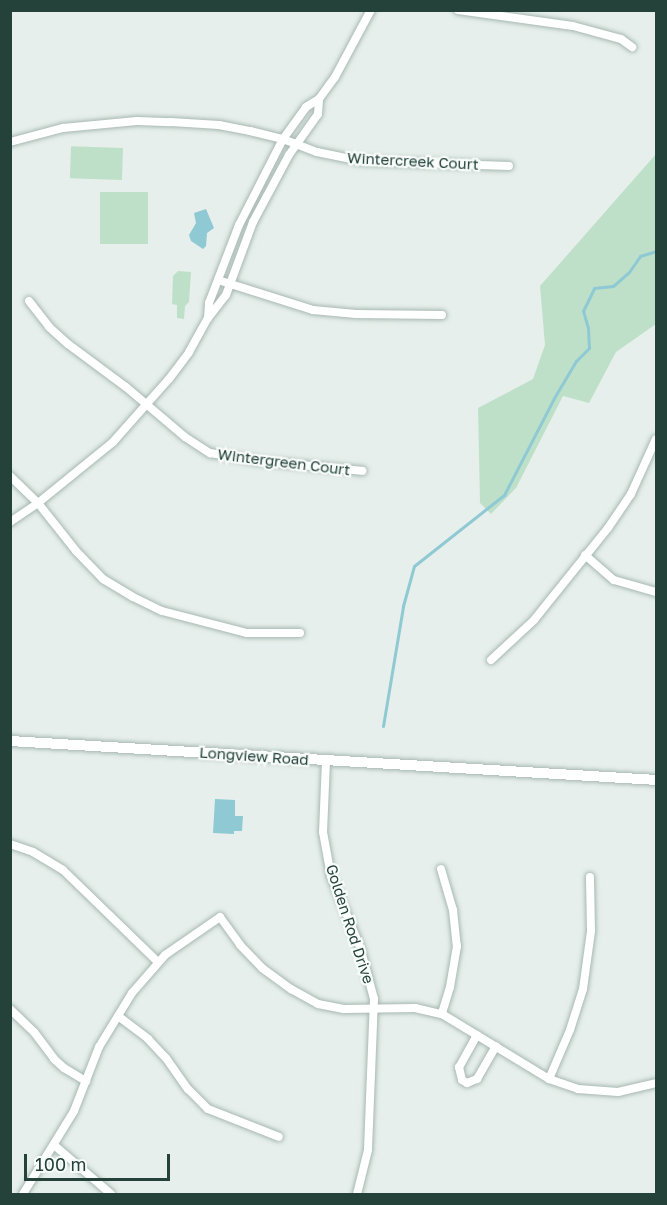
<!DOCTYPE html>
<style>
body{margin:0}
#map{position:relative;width:667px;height:1205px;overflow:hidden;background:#e6efeb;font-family:"Golos Text",sans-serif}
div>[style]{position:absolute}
.green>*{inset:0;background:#bfe0c8;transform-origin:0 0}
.water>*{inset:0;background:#8ec9d4}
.stream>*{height:3px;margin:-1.5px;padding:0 1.5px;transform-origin:1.5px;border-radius:1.5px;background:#8ec9d4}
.roads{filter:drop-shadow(0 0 2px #a8b8b2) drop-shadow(0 0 2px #a8b8b2)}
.minor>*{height:8px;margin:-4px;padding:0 4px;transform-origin:4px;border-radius:4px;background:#fff}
.tertiary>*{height:10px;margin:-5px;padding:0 5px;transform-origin:5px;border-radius:5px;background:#fff}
span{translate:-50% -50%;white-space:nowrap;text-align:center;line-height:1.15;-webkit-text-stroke:4.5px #f7fbf9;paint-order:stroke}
.street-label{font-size:15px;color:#24423a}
.frame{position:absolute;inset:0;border:12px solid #24423a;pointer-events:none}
.scale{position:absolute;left:24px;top:1154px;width:146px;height:27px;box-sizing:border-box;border:3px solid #24423a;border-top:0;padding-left:8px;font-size:18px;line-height:21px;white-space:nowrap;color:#24423a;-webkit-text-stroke:4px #f7fbf9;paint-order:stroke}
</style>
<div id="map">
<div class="green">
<div style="left:123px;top:148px;width:32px;height:52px;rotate:92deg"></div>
<div style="clip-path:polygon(656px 154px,656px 324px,616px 352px,589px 403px,563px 396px,516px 488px,491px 514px,480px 503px,478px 408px,533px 379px,545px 345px,540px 286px)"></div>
<div style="left:100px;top:192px;width:48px;height:52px"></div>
<div style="clip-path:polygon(178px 271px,191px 272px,189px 302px,185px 306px,184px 319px,177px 318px,177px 305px,172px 304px,173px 276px)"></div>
</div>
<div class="water">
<div style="clip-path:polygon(206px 209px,214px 228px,207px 233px,206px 246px,203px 249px,191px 241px,189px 235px,196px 223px,194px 213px)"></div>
<div style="clip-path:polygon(215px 799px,235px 800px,235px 816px,243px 816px,242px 831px,234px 831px,234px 834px,213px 833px)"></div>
</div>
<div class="stream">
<div style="left:383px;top:726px;width:122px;rotate:-80.5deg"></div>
<div style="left:403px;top:606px;width:41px;rotate:-74.6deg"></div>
<div style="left:414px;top:566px;width:115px;rotate:-38.3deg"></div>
<div style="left:504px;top:495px;width:109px;rotate:-62.7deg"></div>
<div style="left:554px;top:398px;width:43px;rotate:-59.3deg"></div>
<div style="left:576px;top:361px;width:18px;rotate:-45deg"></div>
<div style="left:589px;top:348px;width:20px;rotate:-93deg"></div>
<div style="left:588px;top:328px;width:18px;rotate:-106deg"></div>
<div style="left:583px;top:311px;width:25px;rotate:-64deg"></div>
<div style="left:594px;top:288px;width:19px;rotate:-6deg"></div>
<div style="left:613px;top:286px;width:21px;rotate:-41deg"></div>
<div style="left:629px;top:272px;width:19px;rotate:-55deg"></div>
<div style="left:640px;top:256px;width:17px;rotate:-17deg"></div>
</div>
<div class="roads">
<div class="minor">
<div style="left:458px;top:10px;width:116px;rotate:7.9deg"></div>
<div style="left:573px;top:26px;width:50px;rotate:15.2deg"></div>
<div style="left:621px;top:39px;width:14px;rotate:36deg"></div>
<div style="left:10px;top:142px;width:55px;rotate:-14.8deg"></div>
<div style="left:63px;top:128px;width:74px;rotate:-5.4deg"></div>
<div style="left:137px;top:121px;width:34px;rotate:2deg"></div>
<div style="left:171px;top:122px;width:48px;rotate:3.6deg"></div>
<div style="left:219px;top:125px;width:32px;rotate:11deg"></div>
<div style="left:250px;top:131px;width:34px;rotate:14deg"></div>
<div style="left:283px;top:139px;width:36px;rotate:21deg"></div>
<div style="left:317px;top:152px;width:45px;rotate:11.6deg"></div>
<div style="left:361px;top:161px;width:148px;rotate:1.9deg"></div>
<div style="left:218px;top:280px;width:100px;rotate:17.5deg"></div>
<div style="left:313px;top:310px;width:43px;rotate:5.3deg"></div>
<div style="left:356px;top:314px;width:86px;rotate:0.7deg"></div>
<div style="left:29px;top:301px;width:33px;rotate:52deg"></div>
<div style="left:49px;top:327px;width:25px;rotate:42deg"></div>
<div style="left:68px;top:344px;width:72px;rotate:36.6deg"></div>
<div style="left:126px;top:387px;width:77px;rotate:40.3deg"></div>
<div style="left:185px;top:437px;width:30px;rotate:33deg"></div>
<div style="left:210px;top:453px;width:50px;rotate:9.3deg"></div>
<div style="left:259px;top:461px;width:104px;rotate:5.5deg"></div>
<div style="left:208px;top:318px;width:15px;rotate:-86deg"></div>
<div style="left:209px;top:303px;width:84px;rotate:-69deg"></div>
<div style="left:239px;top:225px;width:97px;rotate:-62.9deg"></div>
<div style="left:283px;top:139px;width:39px;rotate:-54deg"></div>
<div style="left:306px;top:107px;width:15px;rotate:-32deg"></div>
<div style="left:319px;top:99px;width:27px;rotate:-54deg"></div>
<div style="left:335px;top:77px;width:76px;rotate:-61.8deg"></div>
<div style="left:10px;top:476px;width:39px;rotate:44deg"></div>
<div style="left:38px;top:503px;width:61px;rotate:51.6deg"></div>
<div style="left:76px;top:551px;width:39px;rotate:46deg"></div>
<div style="left:103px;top:579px;width:35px;rotate:31deg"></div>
<div style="left:133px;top:597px;width:32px;rotate:26deg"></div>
<div style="left:162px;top:611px;width:88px;rotate:14.5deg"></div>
<div style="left:247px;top:633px;width:53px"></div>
<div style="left:10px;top:522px;width:34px;rotate:-34deg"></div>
<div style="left:38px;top:503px;width:97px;rotate:-39.1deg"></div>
<div style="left:113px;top:442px;width:84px;rotate:-48.4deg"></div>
<div style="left:169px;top:379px;width:34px;rotate:-53deg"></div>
<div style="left:189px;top:352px;width:39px;rotate:-61deg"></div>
<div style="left:208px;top:318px;width:29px;rotate:-52deg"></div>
<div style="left:226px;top:295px;width:78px;rotate:-69.7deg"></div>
<div style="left:253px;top:222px;width:76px;rotate:-61.8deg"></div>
<div style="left:289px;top:155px;width:50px;rotate:-54.7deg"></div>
<div style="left:318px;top:114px;width:15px;rotate:-86deg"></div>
<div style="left:585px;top:555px;width:38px;rotate:41deg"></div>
<div style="left:614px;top:580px;width:44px;rotate:15.9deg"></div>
<div style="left:491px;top:660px;width:59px;rotate:-42.9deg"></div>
<div style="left:534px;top:620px;width:118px;rotate:-51.2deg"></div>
<div style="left:608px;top:528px;width:41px;rotate:-55.9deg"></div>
<div style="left:631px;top:494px;width:60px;rotate:-65.6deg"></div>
<div style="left:326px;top:761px;width:71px;rotate:92.4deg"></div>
<div style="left:323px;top:832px;width:45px;rotate:79.7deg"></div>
<div style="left:331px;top:876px;width:77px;rotate:67.8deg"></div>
<div style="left:360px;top:947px;width:54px;rotate:74.9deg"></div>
<div style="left:374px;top:999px;width:151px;rotate:92.3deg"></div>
<div style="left:368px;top:1150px;width:45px;rotate:104deg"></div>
<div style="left:10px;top:844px;width:24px;rotate:19deg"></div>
<div style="left:33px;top:852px;width:35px;rotate:31deg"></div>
<div style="left:63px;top:870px;width:132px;rotate:44.1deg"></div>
<div style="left:441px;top:869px;width:43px;rotate:73.7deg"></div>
<div style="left:453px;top:910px;width:36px;rotate:84deg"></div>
<div style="left:457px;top:946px;width:42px;rotate:99.7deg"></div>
<div style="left:450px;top:987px;width:28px;rotate:107deg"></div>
<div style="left:10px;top:1009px;width:33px;rotate:44deg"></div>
<div style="left:34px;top:1032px;width:34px;rotate:53deg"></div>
<div style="left:54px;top:1059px;width:13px;rotate:42deg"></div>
<div style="left:64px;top:1068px;width:26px;rotate:31deg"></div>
<div style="left:118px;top:1016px;width:38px;rotate:37deg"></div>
<div style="left:148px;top:1039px;width:26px;rotate:47deg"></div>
<div style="left:166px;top:1058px;width:38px;rotate:55deg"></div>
<div style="left:188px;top:1089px;width:28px;rotate:45deg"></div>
<div style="left:208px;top:1109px;width:76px;rotate:21.5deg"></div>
<div style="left:477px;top:1035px;width:37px;rotate:119deg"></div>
<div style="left:459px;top:1067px;width:13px;rotate:77deg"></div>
<div style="left:462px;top:1080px;width:6px;rotate:31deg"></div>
<div style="left:467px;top:1083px;width:11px;rotate:-22deg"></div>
<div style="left:477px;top:1079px;width:38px;rotate:-60deg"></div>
<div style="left:549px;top:1079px;width:53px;rotate:-66.8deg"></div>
<div style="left:570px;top:1030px;width:43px;rotate:-72.4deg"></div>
<div style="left:583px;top:989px;width:59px;rotate:-82.1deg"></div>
<div style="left:591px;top:931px;width:54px;rotate:-91.1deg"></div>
<div style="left:54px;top:1145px;width:75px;rotate:40.7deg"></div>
<div style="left:23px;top:1194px;width:97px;rotate:-58.4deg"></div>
<div style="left:74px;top:1111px;width:69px;rotate:-68.7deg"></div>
<div style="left:99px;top:1047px;width:63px;rotate:-58.6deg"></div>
<div style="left:132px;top:993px;width:50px;rotate:-49deg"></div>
<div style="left:165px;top:955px;width:67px;rotate:-34.6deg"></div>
<div style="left:220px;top:917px;width:34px;rotate:54deg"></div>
<div style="left:240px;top:945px;width:32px;rotate:46deg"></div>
<div style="left:262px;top:968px;width:36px;rotate:36deg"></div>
<div style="left:291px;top:989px;width:31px;rotate:29deg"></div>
<div style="left:318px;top:1004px;width:26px;rotate:11deg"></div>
<div style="left:344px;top:1009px;width:71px;rotate:-0.8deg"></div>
<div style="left:415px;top:1008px;width:28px;rotate:13deg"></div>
<div style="left:442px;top:1014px;width:125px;rotate:31.3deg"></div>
<div style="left:549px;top:1079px;width:31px;rotate:19deg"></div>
<div style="left:578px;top:1089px;width:40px;rotate:4.3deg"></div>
<div style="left:618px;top:1092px;width:39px;rotate:-13deg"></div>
</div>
<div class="tertiary">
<div style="left:10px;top:741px;width:647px;rotate:3.45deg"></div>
</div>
</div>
<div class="street-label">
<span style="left:413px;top:161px;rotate:3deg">Wintercreek Court</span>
<span style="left:284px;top:462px;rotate:7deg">Wintergreen Court</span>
<span style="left:254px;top:756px;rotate:4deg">Longview Road</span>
<span style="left:350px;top:924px;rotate:72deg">Golden Rod Drive</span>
</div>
<div class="frame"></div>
<div class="scale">100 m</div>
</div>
